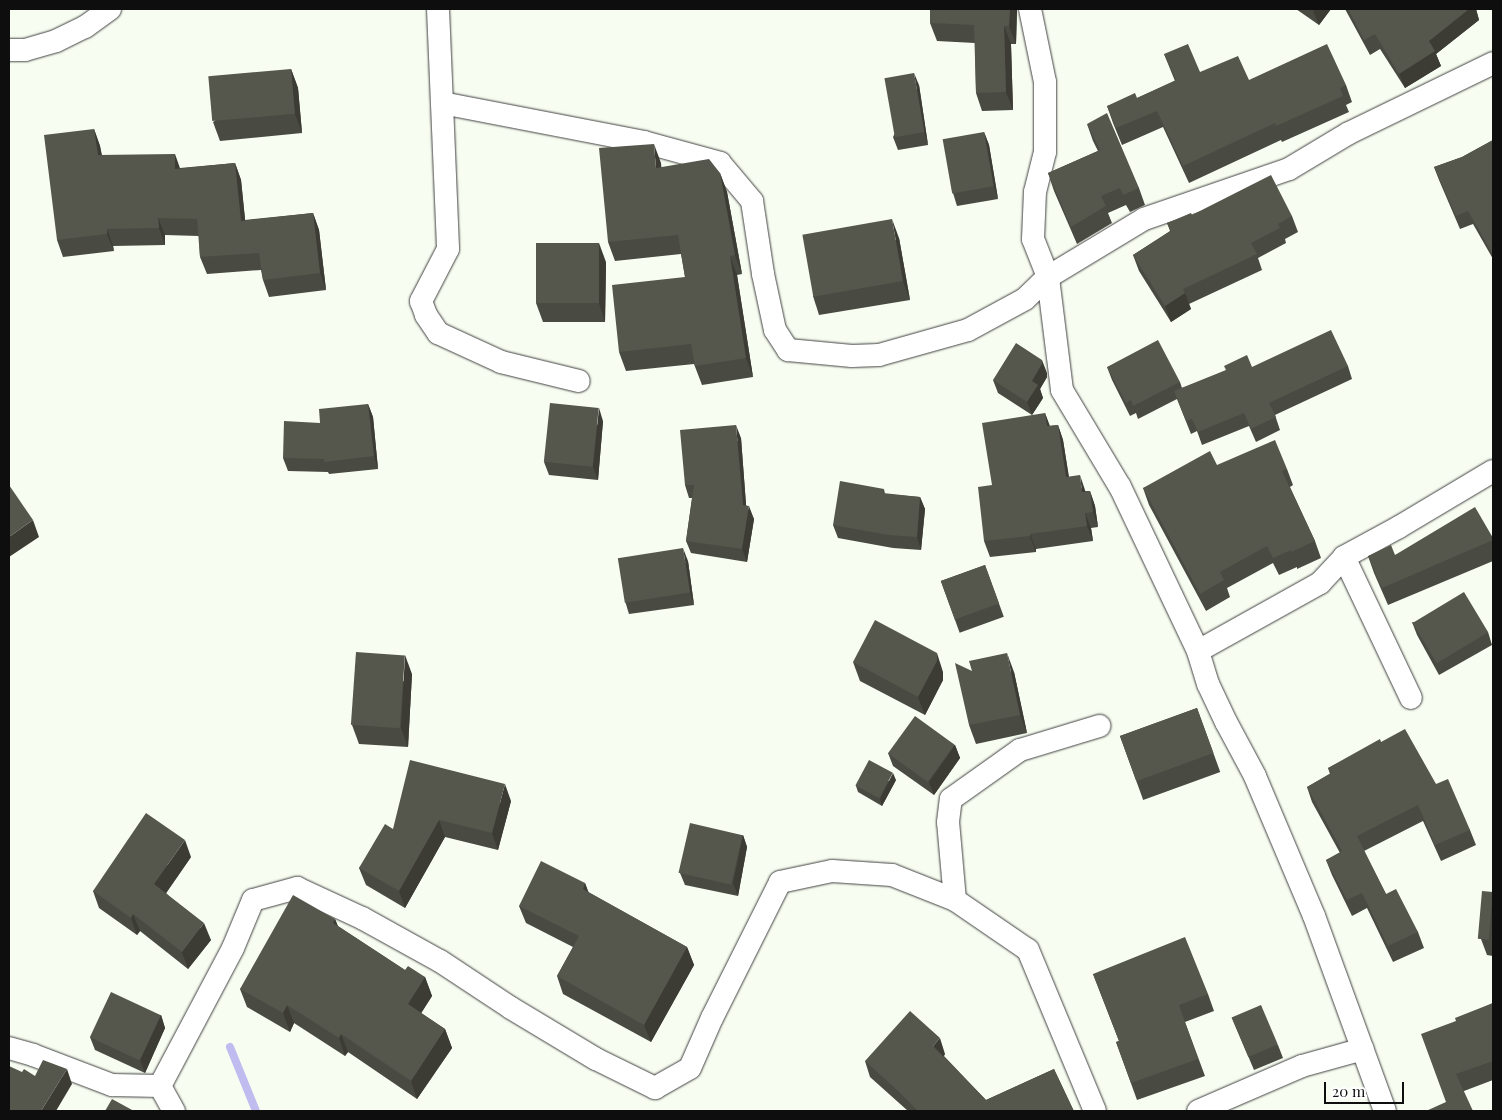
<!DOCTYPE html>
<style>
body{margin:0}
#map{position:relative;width:1502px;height:1120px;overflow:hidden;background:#f7fdf1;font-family:"Playfair Display",serif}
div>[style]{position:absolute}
.stream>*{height:8px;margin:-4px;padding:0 4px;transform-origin:4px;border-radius:4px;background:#c0bcef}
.roads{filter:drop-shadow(0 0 1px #414141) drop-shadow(0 0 1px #414141)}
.street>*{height:22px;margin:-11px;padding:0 11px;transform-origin:11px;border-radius:11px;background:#fff}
.wall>*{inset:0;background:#494a41;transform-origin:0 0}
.shaded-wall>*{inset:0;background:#3c3c35}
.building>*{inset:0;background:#55564c;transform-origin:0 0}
span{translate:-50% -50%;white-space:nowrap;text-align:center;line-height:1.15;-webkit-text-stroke:5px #fff;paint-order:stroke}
.frame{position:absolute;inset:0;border:10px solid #0e0e0e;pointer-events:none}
.scale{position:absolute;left:1324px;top:1082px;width:80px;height:22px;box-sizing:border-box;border:2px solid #0e0e0e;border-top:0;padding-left:6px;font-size:15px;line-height:18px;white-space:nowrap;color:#0e0e0e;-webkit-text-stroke:4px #fff;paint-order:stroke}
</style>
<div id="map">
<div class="stream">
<div style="left:230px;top:1047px;width:69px;rotate:67.9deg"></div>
</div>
<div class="roads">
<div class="street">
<div style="left:438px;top:9px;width:240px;rotate:87.6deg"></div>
<div style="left:448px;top:249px;width:59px;rotate:117.4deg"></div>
<div style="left:421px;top:301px;width:15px;rotate:70deg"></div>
<div style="left:426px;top:315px;width:22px;rotate:56deg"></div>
<div style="left:438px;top:333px;width:69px;rotate:24.7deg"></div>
<div style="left:501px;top:362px;width:80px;rotate:13.7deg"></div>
<div style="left:9px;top:50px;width:16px"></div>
<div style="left:25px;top:50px;width:32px;rotate:-16deg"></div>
<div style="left:56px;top:41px;width:32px;rotate:-26deg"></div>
<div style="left:85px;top:27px;width:31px;rotate:-36deg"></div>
<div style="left:442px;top:103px;width:206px;rotate:10.9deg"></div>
<div style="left:644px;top:142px;width:79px;rotate:15.4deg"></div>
<div style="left:720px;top:163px;width:50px;rotate:49.9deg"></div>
<div style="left:752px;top:201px;width:74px;rotate:81.4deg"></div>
<div style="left:763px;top:274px;width:57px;rotate:77.9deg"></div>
<div style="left:775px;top:330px;width:24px;rotate:57deg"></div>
<div style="left:788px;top:350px;width:64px;rotate:5.4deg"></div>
<div style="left:852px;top:356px;width:27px;rotate:-2deg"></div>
<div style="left:879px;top:355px;width:92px;rotate:-15.7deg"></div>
<div style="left:968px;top:330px;width:65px;rotate:-28.5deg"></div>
<div style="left:1025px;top:299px;width:32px;rotate:-44deg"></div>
<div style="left:1048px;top:277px;width:41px;rotate:-111.5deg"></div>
<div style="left:1033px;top:239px;width:47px;rotate:-87.6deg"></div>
<div style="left:1035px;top:192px;width:41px;rotate:-76deg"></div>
<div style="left:1045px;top:152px;width:70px;rotate:-90deg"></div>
<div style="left:1045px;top:82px;width:75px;rotate:-101.6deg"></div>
<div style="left:1344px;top:557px;width:156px;rotate:64.6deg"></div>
<div style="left:1198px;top:651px;width:140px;rotate:-29.1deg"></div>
<div style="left:1320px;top:583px;width:35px;rotate:-47deg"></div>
<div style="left:1344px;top:557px;width:63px;rotate:-28.6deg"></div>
<div style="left:1399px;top:527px;width:109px;rotate:-30.8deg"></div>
<div style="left:955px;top:900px;width:78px;rotate:-95.1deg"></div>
<div style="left:948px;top:822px;width:23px;rotate:-83deg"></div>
<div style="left:951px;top:799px;width:85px;rotate:-35.4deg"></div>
<div style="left:1020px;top:750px;width:83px;rotate:-16.9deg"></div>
<div style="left:9px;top:1048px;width:25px;rotate:16deg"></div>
<div style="left:33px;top:1055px;width:85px;rotate:20.8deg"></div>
<div style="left:112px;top:1085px;width:48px;rotate:1.2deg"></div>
<div style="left:160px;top:1086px;width:156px;rotate:-62.1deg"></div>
<div style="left:233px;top:948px;width:52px;rotate:-67.4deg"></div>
<div style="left:253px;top:900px;width:46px;rotate:-15.3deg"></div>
<div style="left:297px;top:888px;width:72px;rotate:24.8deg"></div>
<div style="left:362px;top:918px;width:89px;rotate:28.9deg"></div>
<div style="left:440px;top:961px;width:85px;rotate:33.5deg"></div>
<div style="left:511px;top:1008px;width:99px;rotate:31deg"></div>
<div style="left:596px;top:1059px;width:66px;rotate:26.2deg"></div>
<div style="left:655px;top:1088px;width:40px;rotate:-29.7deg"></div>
<div style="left:690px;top:1068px;width:55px;rotate:-66.3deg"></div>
<div style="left:712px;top:1018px;width:152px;rotate:-63.4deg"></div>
<div style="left:780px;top:882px;width:53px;rotate:-11.9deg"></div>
<div style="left:832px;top:871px;width:60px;rotate:3.8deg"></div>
<div style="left:892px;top:875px;width:68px;rotate:21.6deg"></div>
<div style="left:955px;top:900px;width:88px;rotate:34.4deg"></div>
<div style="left:1028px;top:950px;width:174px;rotate:67.4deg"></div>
<div style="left:160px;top:1086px;width:29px;rotate:61deg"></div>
<div style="left:1198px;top:1111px;width:113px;rotate:-23.4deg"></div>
<div style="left:1302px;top:1066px;width:63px;rotate:-15.6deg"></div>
<div style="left:1385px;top:1111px;width:208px;rotate:-110deg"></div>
<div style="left:1314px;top:916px;width:152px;rotate:-112.9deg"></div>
<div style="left:1255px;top:776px;width:61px;rotate:-118.2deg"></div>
<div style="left:1226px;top:722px;width:42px;rotate:-115.3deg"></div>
<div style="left:1208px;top:684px;width:34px;rotate:-107deg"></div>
<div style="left:1198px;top:651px;width:182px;rotate:-115.4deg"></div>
<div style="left:1120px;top:487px;width:113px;rotate:-120.9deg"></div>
<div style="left:1062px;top:390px;width:114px;rotate:-97.1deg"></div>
<div style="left:1048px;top:277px;width:112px;rotate:-31.1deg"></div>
<div style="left:1144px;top:219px;width:153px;rotate:-19deg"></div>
<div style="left:1289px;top:169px;width:70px;rotate:-31deg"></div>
<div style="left:1349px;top:133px;width:160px;rotate:-25.9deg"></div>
</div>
</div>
<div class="wall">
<div style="clip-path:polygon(1017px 9px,1016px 44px,1011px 44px,1013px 110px,982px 111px,976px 93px,975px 43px,937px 41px,930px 23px)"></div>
<div style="clip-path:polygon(1296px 9px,1331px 9px,1319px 25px)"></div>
<div style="clip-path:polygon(1345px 9px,1476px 9px,1479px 20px,1436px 54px,1441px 66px,1405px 88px,1380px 49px,1370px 55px)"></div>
<div style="clip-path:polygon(1164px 54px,1200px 72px,1249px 80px,1346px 85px,1352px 102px,1346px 105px,1349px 112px,1282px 142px,1281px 140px,1189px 183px,1163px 127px,1122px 145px,1113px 123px,1107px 106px,1137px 98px,1175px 81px)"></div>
<div style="clip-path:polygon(291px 69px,298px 88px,302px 133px,220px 141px,213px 122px)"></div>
<div style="clip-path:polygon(919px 85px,928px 145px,898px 150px,893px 137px)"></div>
<div style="clip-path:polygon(1087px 124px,1139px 188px,1145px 205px,1130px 212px,1126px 205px,1108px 213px,1112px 223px,1077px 244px,1054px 191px,1048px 173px,1098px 151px,1093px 141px)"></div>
<div style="clip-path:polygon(94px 129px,100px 146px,102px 155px,180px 168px,235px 163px,241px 180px,245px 220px,313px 213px,319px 230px,326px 290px,269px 297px,263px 280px,261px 270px,207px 274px,200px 257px,199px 236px,165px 235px,165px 245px,113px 246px,114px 251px,63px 257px,57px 240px)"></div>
<div style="clip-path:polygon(984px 132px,989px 145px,998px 199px,957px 206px,953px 193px)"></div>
<div style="clip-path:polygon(1493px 140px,1493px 259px,1473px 224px,1460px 229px,1439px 180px,1434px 167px,1462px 157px)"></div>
<div style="clip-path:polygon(661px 163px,661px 167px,720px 173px,727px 192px,742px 274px,737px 275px,753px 377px,702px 385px,694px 364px,626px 371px,619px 352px,685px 277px,681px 254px,615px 261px,608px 242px)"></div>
<div style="clip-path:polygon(1192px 215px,1292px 216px,1298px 232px,1285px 239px,1286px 243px,1258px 258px,1262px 270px,1189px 304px,1191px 309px,1171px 322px,1139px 271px,1133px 255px,1170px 231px,1167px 223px)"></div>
<div style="clip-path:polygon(899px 238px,910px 300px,819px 315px,813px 296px)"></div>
<div style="clip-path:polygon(606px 262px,605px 322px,543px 322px,536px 303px)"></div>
<div style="clip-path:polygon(1348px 366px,1352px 379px,1275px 415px,1280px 430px,1256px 442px,1249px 426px,1202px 445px,1197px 431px,1191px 434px,1177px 399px,1138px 419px,1136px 413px,1130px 416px,1112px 380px,1107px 367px,1180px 382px,1182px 388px,1252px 367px)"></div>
<div style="clip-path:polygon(1047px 373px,1047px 377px,1040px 389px,1043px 398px,1032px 415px,998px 393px,993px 380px)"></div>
<div style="clip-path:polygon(368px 404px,373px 417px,378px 469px,329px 474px,328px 472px,288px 471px,283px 458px,320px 423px)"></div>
<div style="clip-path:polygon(1045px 413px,1050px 426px,1058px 425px,1063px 440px,1069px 477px,1085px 491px,1090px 491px,1095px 506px,1098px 527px,1091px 528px,1093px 541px,1036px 549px,1036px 552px,990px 557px,984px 541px,992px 485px)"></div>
<div style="clip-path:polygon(603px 421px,598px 480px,549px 475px,544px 462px)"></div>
<div style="clip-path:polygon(741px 438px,746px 505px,754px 519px,747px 562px,691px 553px,686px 541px,692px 498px,689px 498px,685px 485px)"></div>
<div style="clip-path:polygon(1217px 465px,1287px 469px,1293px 485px,1290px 487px,1315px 541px,1321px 558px,1297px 569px,1297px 567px,1279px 575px,1273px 563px,1227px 588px,1230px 597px,1206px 611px,1149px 505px,1143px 488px)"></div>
<div style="clip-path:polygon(884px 489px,885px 494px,920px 497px,925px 509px,921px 550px,893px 548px,838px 538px,833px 525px)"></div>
<div style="clip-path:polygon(1493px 538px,1493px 561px,1388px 605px,1374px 573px,1368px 556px,1395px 555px)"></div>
<div style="clip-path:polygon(688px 561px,694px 605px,629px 614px,625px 601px)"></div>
<div style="left:985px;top:565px;width:55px;height:47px;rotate:70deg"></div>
<div style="clip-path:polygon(1412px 622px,1488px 632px,1492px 645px,1439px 675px,1417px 635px)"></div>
<div style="clip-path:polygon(853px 662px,943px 672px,943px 680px,925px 715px,860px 681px)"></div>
<div style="clip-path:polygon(972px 671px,1014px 672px,1027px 733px,976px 744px,969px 725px)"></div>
<div style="clip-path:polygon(412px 674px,408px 747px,359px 744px,352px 725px)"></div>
<div style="left:1197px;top:708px;width:68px;height:82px;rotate:70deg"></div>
<div style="clip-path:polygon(1381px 742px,1436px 784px,1470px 830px,1476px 845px,1441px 861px,1423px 821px,1364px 851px,1386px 894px,1418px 932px,1424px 948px,1393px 962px,1367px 908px,1352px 916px,1332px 875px,1326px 860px,1340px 853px,1312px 802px,1307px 787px,1330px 774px,1328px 768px)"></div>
<div style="clip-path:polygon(955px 745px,960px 758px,934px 795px,893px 766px,888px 753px)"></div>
<div style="clip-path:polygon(896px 780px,882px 806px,858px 792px,856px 786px)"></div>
<div style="clip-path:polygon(511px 801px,498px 850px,445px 837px,405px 908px,366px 885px,359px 868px,393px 829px)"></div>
<div style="clip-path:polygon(743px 835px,747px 847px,738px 896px,685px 885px,680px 873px)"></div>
<div style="clip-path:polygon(191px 857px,166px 893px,211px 940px,188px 969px,140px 931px,137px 935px,99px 908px,93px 891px)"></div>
<div style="clip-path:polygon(585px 883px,588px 892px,687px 947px,694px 965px,651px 1042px,563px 994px,557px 976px,573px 947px,526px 923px,519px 906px)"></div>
<div style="clip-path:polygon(1493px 892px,1493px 956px,1487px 955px,1481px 939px)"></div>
<div style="clip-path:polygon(335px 919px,338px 926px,405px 970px,425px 977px,432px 996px,421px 1013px,445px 1029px,452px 1048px,417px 1099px,348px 1052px,345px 1056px,294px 1023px,290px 1032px,247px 1007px,240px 989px)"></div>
<div style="clip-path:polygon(1093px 974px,1208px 994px,1214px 1011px,1185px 1022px,1205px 1076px,1137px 1100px,1116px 1042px,1119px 1041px)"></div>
<div style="clip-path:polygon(1493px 1003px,1493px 1080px,1464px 1091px,1446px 1102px,1456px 1021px)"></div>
<div style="clip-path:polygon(161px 1015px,165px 1028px,145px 1073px,95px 1050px,90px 1037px)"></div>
<div style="clip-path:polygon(1232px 1018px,1278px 1045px,1283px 1058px,1254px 1070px)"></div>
<div style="clip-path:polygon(945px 1054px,944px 1056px,986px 1100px,1054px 1069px,1074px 1111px,908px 1111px,870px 1077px,865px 1061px)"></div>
</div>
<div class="shaded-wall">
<div style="clip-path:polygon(1010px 9px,1017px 9px,1016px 44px,1009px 26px)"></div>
<div style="clip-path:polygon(1315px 9px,1331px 9px,1319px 25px,1313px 11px)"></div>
<div style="clip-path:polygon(1469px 9px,1476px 9px,1479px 20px,1436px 54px,1441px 66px,1405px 88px,1399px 74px,1429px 41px)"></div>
<div style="clip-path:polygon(1004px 26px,1011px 44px,1013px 110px,1006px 92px)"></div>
<div style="clip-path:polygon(291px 69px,298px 88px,302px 133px,295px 114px)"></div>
<div style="clip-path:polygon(914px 73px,919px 85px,928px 145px,924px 132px)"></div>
<div style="clip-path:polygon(94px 129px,100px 146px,104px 172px,98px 155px)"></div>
<div style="clip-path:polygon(984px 132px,989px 145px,998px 199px,994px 186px)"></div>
<div style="clip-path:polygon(654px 144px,661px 163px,663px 187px,656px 168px)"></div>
<div style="clip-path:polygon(175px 154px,181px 171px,175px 169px)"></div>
<div style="clip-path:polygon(235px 163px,241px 180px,247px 238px,241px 221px)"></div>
<div style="clip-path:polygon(720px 173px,727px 192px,742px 274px,735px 255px)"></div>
<div style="clip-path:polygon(313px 213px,319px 230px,326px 290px,320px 273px)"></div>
<div style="clip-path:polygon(158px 218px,165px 235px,165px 245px,159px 228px)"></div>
<div style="clip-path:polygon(892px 219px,899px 238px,910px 300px,903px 281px)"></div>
<div style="clip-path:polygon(107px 229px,113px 246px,114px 251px,107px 234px)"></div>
<div style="clip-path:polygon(599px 243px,606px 262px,605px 322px,599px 303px)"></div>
<div style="clip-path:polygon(730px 256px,737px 275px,753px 377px,746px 358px)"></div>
<div style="clip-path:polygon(1185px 293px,1191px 309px,1171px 322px,1165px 306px)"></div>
<div style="clip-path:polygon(1042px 360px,1047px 373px,1047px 377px,1040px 389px,1043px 398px,1032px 415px,1027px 402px,1032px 381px)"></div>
<div style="clip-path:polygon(368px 404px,373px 417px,378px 469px,374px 456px)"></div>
<div style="clip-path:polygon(599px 408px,603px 421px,598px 480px,593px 467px)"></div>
<div style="clip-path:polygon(1045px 413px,1050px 428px,1047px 426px)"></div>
<div style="clip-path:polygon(736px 425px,741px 438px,747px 517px,749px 506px,754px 519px,747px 562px,742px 549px,743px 505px)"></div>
<div style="clip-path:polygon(1058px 425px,1063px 440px,1071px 492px,1066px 477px)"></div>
<div style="clip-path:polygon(1080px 475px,1085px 490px,1087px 507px,1082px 492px)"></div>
<div style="clip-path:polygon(1090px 491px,1095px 506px,1098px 527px,1093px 512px)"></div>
<div style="clip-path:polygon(920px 497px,925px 509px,921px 550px,917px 537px)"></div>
<div style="clip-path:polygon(1085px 513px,1091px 528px,1093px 541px,1087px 526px)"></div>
<div style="clip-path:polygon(33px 520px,39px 537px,9px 557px,9px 537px)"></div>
<div style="clip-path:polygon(1030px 534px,1036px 549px,1036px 552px,1030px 536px)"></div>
<div style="clip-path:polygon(683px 548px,688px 561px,694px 605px,690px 592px)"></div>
<div style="clip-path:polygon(937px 653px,943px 672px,943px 680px,925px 715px,918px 697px)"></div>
<div style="clip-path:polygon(1007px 653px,1014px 672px,1027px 733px,1020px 715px)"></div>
<div style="clip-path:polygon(405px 655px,412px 674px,408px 747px,401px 728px)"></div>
<div style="clip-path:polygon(955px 745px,960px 758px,934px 795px,929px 782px)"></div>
<div style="clip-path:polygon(893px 773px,896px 780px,882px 806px,880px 799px)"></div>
<div style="clip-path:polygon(505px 784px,511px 801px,498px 850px,492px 833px)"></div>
<div style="clip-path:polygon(439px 820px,445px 837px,405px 908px,399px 891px)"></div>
<div style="clip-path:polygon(743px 835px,747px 847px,738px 896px,733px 883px)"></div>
<div style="clip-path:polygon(185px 840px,191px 857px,160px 902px,154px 884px)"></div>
<div style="clip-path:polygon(585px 883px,592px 901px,583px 889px)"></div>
<div style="clip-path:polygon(133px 914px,140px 931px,137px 935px,131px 918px)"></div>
<div style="clip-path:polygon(335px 919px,342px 938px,333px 923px)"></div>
<div style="clip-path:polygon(204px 923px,211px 940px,188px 969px,182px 952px)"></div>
<div style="clip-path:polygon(687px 947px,694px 965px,651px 1042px,644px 1025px)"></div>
<div style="clip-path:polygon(425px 977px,432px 996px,415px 1023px,408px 1004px)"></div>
<div style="clip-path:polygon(287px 1005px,294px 1023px,290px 1032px,283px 1013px)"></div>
<div style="clip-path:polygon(161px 1015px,165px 1028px,145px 1073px,140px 1060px)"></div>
<div style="clip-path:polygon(445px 1029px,452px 1048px,417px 1099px,411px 1081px)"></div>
<div style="clip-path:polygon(341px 1034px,348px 1052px,345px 1056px,339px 1038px)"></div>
<div style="clip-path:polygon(940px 1038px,945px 1054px,939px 1062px,933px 1046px)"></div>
<div style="clip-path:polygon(67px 1069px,72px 1084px,56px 1111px,41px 1111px)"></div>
</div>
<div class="building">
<div style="clip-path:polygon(930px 9px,1010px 9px,1009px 26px,1004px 26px,1006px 92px,976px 93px,974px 25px,930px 23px)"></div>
<div style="clip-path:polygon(1348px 9px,1469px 9px,1429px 41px,1435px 51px,1399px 74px,1375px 34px,1364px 40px)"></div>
<div style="clip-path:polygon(1188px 44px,1200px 72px,1238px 56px,1249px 80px,1327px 44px,1346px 85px,1340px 88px,1343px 96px,1276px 126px,1275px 123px,1183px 166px,1157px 111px,1116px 128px,1107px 106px,1135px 93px,1137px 98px,1176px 80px,1164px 54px)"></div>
<div style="left:291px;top:69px;width:45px;height:83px;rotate:85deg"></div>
<div style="left:914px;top:73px;width:60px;height:30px;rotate:80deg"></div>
<div style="clip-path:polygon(1107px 113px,1139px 188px,1123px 195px,1120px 188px,1101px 196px,1106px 206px,1071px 227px,1048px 173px,1100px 150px,1087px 124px)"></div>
<div style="clip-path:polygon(94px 129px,98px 155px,175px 154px,175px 169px,235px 163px,241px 221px,313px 213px,320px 273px,263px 280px,259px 253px,200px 257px,197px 219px,158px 218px,159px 228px,107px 229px,107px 234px,57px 240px,44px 135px)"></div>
<div style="left:984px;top:132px;width:55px;height:42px;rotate:80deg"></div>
<div style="clip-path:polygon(1493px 140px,1493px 255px,1468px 211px,1456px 216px,1434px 167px,1462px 157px)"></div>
<div style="clip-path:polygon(654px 144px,656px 168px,709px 159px,720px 173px,735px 255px,730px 256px,746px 358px,695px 366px,691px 344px,619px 352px,612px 285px,685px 277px,678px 235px,608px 242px,599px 148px)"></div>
<div style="clip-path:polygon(1271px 175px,1292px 216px,1278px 224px,1280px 228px,1251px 243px,1257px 254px,1183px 289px,1185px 293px,1165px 306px,1133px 255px,1171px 231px,1167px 223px,1191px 213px,1192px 215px)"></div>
<div style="left:892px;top:219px;width:63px;height:91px;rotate:80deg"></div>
<div style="left:536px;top:243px;width:63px;height:60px"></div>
<div style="clip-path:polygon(1331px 330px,1348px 366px,1269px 403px,1276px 417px,1251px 429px,1244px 413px,1198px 432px,1192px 419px,1186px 421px,1174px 391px,1226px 370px,1224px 366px,1247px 355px,1252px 367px)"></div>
<div style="clip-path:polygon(1158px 340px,1180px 382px,1133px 406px,1131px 400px,1126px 403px,1107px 367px)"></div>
<div style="clip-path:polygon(1016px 343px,1042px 360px,1042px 364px,1032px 381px,1038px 385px,1027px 402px,993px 380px)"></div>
<div style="left:550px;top:403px;width:49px;height:59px;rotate:6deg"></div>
<div style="clip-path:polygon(368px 404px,374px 456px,324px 462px,324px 459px,283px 458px,284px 421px,320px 423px,319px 409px)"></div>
<div style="clip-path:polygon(1045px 413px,1047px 426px,1058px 425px,1066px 477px,1080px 475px,1082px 492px,1090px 491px,1093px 512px,1085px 513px,1087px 526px,1030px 534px,1030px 536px,984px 541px,978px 487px,992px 485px,982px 423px)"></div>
<div style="clip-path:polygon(736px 425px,743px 505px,749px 506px,742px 549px,686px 541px,694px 485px,685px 485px,680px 430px)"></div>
<div style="clip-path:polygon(1275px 440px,1287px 469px,1282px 471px,1315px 541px,1291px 552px,1291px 550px,1273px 558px,1267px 546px,1220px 572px,1224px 580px,1200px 594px,1143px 488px,1210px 451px,1217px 465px)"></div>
<div style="clip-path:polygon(840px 481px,884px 489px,883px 493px,920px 497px,917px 537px,888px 535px,833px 525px)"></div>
<div style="clip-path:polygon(9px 485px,33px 520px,9px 537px)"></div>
<div style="clip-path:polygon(1475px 507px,1493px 538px,1493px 540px,1382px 588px,1368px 556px,1391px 545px,1395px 555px)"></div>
<div style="left:683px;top:548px;width:45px;height:66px;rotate:81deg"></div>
<div style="left:985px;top:565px;width:41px;height:47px;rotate:70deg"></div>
<div style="left:1464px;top:592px;width:47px;height:60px;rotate:59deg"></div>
<div style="clip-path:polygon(875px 620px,937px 653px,937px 661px,918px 697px,853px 662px)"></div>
<div style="left:356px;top:652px;width:49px;height:73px;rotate:4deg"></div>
<div style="clip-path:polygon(1007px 653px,1020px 715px,969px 725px,955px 663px,972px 671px,969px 661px)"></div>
<div style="left:1197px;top:708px;width:48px;height:82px;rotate:70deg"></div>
<div style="left:915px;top:716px;width:49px;height:46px;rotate:36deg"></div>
<div style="clip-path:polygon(1405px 729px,1436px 784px,1448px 779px,1470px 830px,1435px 845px,1418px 805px,1357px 836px,1386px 894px,1396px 889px,1418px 932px,1388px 946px,1362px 893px,1347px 900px,1326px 860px,1342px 851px,1307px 787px,1331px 773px,1328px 768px,1380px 739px,1381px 742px)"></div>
<div style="clip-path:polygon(410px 760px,505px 784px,492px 833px,439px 820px,399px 891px,359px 868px,385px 824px,393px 829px)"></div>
<div style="left:869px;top:760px;width:27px;height:29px;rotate:28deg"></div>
<div style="clip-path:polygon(146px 813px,185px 840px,154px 884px,204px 923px,182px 952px,133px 914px,131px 918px,93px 891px)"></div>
<div style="left:690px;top:823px;width:54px;height:51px;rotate:13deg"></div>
<div style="clip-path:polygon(541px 861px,585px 883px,583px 889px,687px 947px,644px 1025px,557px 976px,579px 936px,519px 906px)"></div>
<div style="left:1482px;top:891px;width:11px;height:48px;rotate:5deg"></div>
<div style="clip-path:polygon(293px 895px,335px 919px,333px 923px,405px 970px,408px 966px,425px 977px,408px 1004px,445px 1029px,411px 1081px,341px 1034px,339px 1038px,287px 1005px,283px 1013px,240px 989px)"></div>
<div style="clip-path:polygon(1185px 937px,1208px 994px,1179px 1005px,1198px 1059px,1131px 1083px,1116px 1042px,1119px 1041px,1093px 974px)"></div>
<div style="left:111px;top:992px;width:55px;height:50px;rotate:25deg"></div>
<div style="clip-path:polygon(1493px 1003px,1493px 1061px,1456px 1074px,1473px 1111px,1426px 1111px,1446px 1102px,1421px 1034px,1456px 1021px,1455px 1018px)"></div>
<div style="left:1261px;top:1005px;width:43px;height:32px;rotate:67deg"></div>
<div style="clip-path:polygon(910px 1011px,940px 1038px,933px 1046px,986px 1100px,1054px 1069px,1073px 1110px,1070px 1111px,918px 1111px,898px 1091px,865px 1061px)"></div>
<div style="clip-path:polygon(43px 1060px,67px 1069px,41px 1111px,9px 1111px,9px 1066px,22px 1072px,24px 1069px,35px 1076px)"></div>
<div style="clip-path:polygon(112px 1099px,134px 1111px,105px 1111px)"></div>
</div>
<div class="frame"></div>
<div class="scale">20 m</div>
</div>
